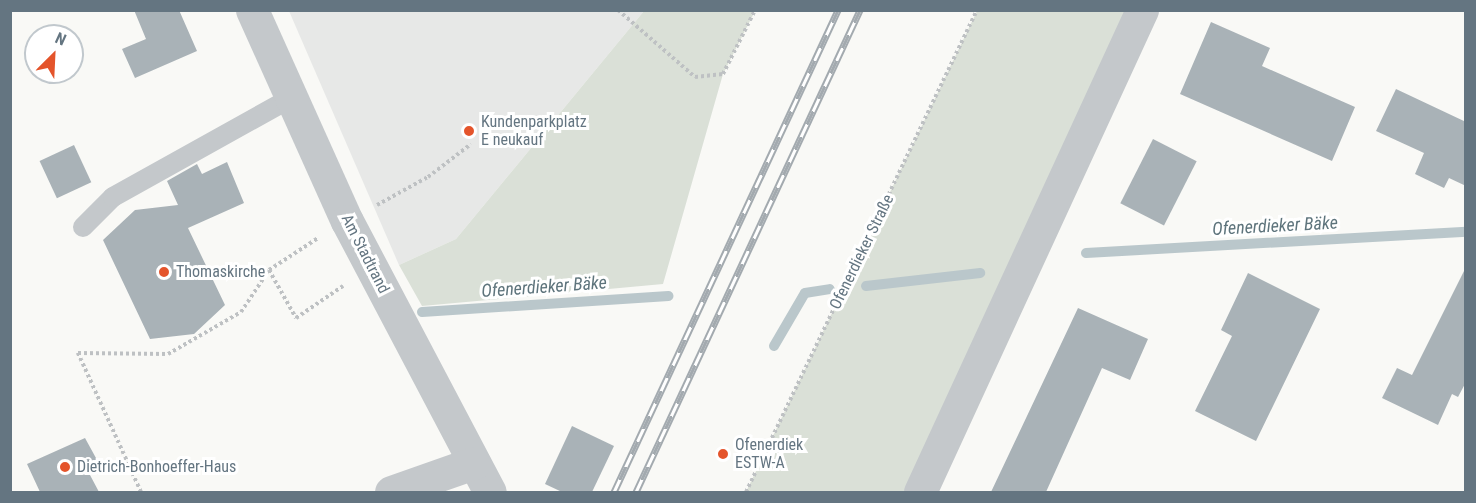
<!DOCTYPE html>
<meta charset="utf-8">
<style>
body{margin:0}
#map{position:relative;width:1476px;height:503px;overflow:hidden;background:#f9f9f6;font-family:"Roboto Condensed",sans-serif}
div>[style]{position:absolute}
.built>*{inset:0;background:#e7e8e7}
.green>*{inset:0;background:#dae0d7}
.stream>*{height:10px;margin:-5px;padding:0 5px;transform-origin:5px;border-radius:5px;background:#bac7cb}
.building>*{inset:0;background:#a9b2b7;transform-origin:0 0}
.path>*{height:4px;margin-top:-2px;transform-origin:0;background:repeating-linear-gradient(90deg,#bec1c3 0 3px,transparent 0 6px)}
.lane>*{height:20px;margin:-10px;padding:0 10px;transform-origin:10px;border-radius:10px;background:#c4c8cb}
.street>*{height:33px;margin:-16.5px;padding:0 16.5px;transform-origin:16.5px;border-radius:16.5px;background:#c4c8cb}
.rail>*{height:7px;margin-top:-3.5px;transform-origin:0;background:repeating-linear-gradient(90deg,#fff 0 14px,#a3aaaf 0 28px);box-sizing:border-box;border-block:2px solid #a3aaaf}
.dots>*{width:16px;height:16px;translate:-50% -50%;box-sizing:border-box;border:3px solid #fff;border-radius:50%}
span{translate:-50% -50%;white-space:nowrap;text-align:center;line-height:1.15;-webkit-text-stroke:6px #fff;paint-order:stroke}
.poi-label{font-size:16px;color:#647581}
.left{translate:0 -50%;text-align:left}
.street-label{font-size:16px;color:#647581}
.water-label{font-size:18px;color:#5e747c;font-style:italic}
.frame{position:absolute;inset:0;border:12px solid #647581;pointer-events:none}
.north{position:absolute;left:24px;top:24px;width:60px;height:60px;box-sizing:border-box;background:#fff;border:2px solid #c1c8cd;border-radius:50%;rotate:24deg;font-size:16px;font-weight:700;line-height:24px;text-align:center;color:#647581}
.north::after{content:'';display:block;margin:auto;width:21px;height:27px;background:#e4542b;clip-path:polygon(50% 0,100% 100%,50% 72%,0 100%)}
</style>
<div id="map">
<div class="built">
<div style="clip-path:polygon(289px 11px,644px 11px,456px 239px,399px 265px)"></div>
</div>
<div class="green">
<div style="clip-path:polygon(644px 11px,755px 11px,723px 74px,663px 284px,422px 306px,399px 265px,456px 239px)"></div>
<div style="clip-path:polygon(977px 11px,1142px 11px,920px 492px,746px 492px)"></div>
</div>
<div class="stream">
<div style="left:1086px;top:253px;width:381px;rotate:-3.2deg"></div>
<div style="left:866px;top:286px;width:115px;rotate:-6.5deg"></div>
<div style="left:422px;top:312px;width:247px;rotate:-3.7deg"></div>
<div style="left:774px;top:346px;width:61px;rotate:-59.7deg"></div>
<div style="left:805px;top:293px;width:25px;rotate:-9deg"></div>
</div>
<div class="building">
<div style="clip-path:polygon(134px 10px,179px 10px,197px 51px,135px 78px,122px 49px,146px 39px)"></div>
<div style="clip-path:polygon(1211px 22px,1270px 48px,1262px 66px,1355px 107px,1332px 161px,1180px 94px)"></div>
<div style="clip-path:polygon(1396px 89px,1466px 122px,1466px 186px,1449px 178px,1444px 188px,1415px 174px,1424px 153px,1376px 131px)"></div>
<div style="left:1153px;top:139px;width:49px;height:72px;rotate:27deg"></div>
<div style="left:74px;top:145px;width:41px;height:38px;rotate:65deg"></div>
<div style="clip-path:polygon(227px 162px,244px 203px,188px 228px,225px 305px,194px 334px,150px 339px,103px 240px,135px 210px,178px 205px,167px 181px,197px 164px,202px 174px)"></div>
<div style="clip-path:polygon(1466px 267px,1466px 382px,1458px 397px,1452px 394px,1438px 425px,1382px 398px,1397px 368px,1412px 375px)"></div>
<div style="clip-path:polygon(1248px 273px,1320px 309px,1256px 441px,1195px 411px,1232px 336px,1221px 330px)"></div>
<div style="clip-path:polygon(1078px 308px,1148px 339px,1130px 380px,1102px 368px,1046px 492px,991px 492px)"></div>
<div style="clip-path:polygon(572px 426px,614px 446px,592px 492px,562px 492px,545px 484px)"></div>
<div style="clip-path:polygon(85px 438px,102px 469px,90px 475px,99px 492px,40px 492px,27px 464px)"></div>
</div>
<div class="path">
<div style="left:618px;top:10px;width:102px;rotate:41deg"></div>
<div style="left:695px;top:77px;width:28px;rotate:-6deg"></div>
<div style="left:723px;top:74px;width:72px;rotate:-63.4deg"></div>
<div style="left:377px;top:205px;width:58px;rotate:-28.8deg"></div>
<div style="left:428px;top:177px;width:54px;rotate:-37.5deg"></div>
<div style="left:269px;top:270px;width:55px;rotate:60.6deg"></div>
<div style="left:296px;top:318px;width:57px;rotate:-34.2deg"></div>
<div style="left:141px;top:492px;width:153px;rotate:-114.4deg"></div>
<div style="left:78px;top:353px;width:90px;rotate:0.6deg"></div>
<div style="left:168px;top:354px;width:84px;rotate:-29.9deg"></div>
<div style="left:241px;top:312px;width:50px;rotate:-56.3deg"></div>
<div style="left:269px;top:270px;width:59px;rotate:-33.1deg"></div>
<div style="left:746px;top:492px;width:534px;rotate:-64.39deg"></div>
</div>
<div class="lane">
<div style="left:83px;top:227px;width:42px;rotate:-45deg"></div>
<div style="left:113px;top:197px;width:201px;rotate:-29.1deg"></div>
</div>
<div class="street">
<div style="left:252px;top:10px;width:231px;rotate:65.8deg"></div>
<div style="left:347px;top:221px;width:306px;rotate:62.2deg"></div>
<div style="left:391px;top:492px;width:88px;rotate:-19.3deg"></div>
<div style="left:920px;top:492px;width:531px;rotate:-65.27deg"></div>
</div>
<div class="rail">
<div style="left:614px;top:492px;width:532px;rotate:-65.07deg"></div>
<div style="left:636px;top:492px;width:532px;rotate:-65.07deg"></div>
</div>
<div class="dots">
<div style="left:469px;top:131px;background:#e4542b"></div>
<div style="left:164px;top:272px;background:#e4542b"></div>
<div style="left:723px;top:454px;background:#e4542b"></div>
<div style="left:65px;top:467px;background:#e4542b"></div>
</div>
<div class="poi-label">
<span class="left" style="left:481px;top:131px">Kundenparkplatz<br>E neukauf</span>
<span class="left" style="left:176px;top:272px">Thomaskirche</span>
<span class="left" style="left:735px;top:454px">Ofenerdiek<br>ESTW-A</span>
<span class="left" style="left:77px;top:467px">Dietrich-Bonhoeffer-Haus</span>
</div>
<div class="street-label">
<span style="left:862px;top:252px;rotate:-64deg">Ofenerdieker Straße</span>
<span style="left:365px;top:254px;rotate:63deg">Am Stadtrand</span>
</div>
<div class="water-label">
<span style="left:1275px;top:226px;rotate:-3deg">Ofenerdieker Bäke</span>
<span style="left:544px;top:287px;rotate:-4deg">Ofenerdieker Bäke</span>
</div>
<div class="frame"></div>
<div class="north">N</div>
</div>
